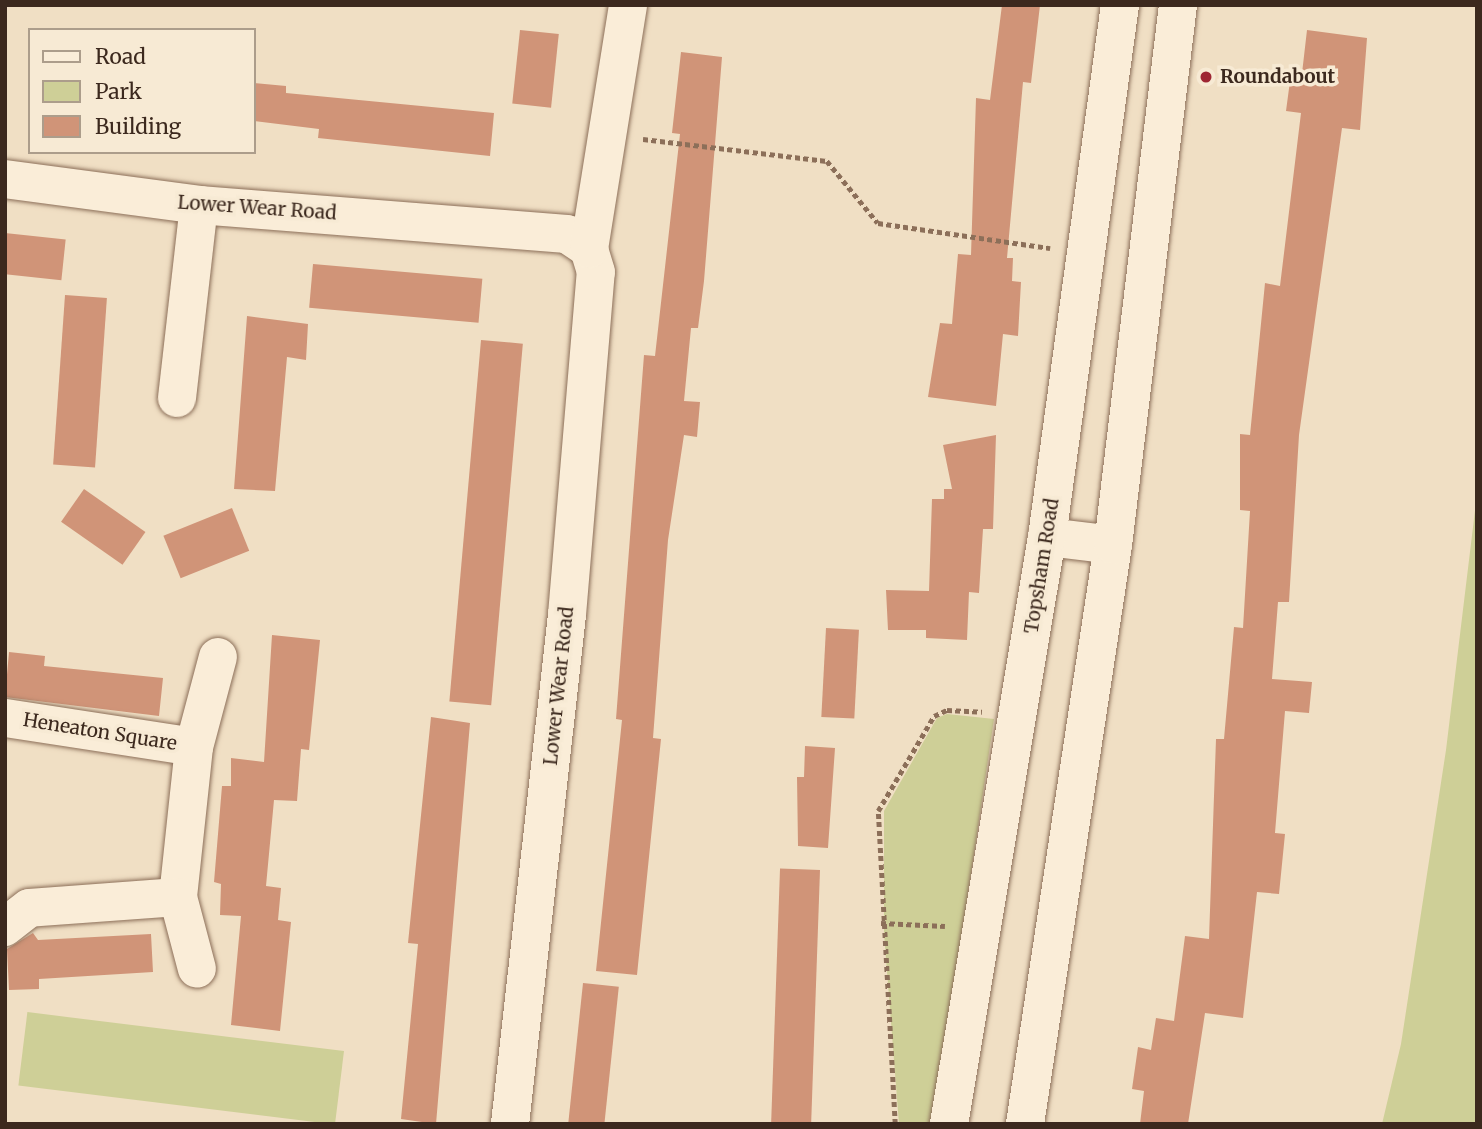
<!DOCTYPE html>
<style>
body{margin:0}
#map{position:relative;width:1482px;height:1129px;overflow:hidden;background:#f0dfc4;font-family:Merriweather,serif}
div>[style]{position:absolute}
.green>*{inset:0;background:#cecf97;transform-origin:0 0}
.building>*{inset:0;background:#d09478;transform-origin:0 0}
.path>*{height:4.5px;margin-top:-2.25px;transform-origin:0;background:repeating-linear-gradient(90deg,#8c6f59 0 5px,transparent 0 8.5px)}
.roads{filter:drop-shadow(0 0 2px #8c6f59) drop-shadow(0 0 2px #8c6f59)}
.minor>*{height:38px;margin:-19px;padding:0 19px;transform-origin:19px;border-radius:19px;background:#faedd8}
.dots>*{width:19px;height:19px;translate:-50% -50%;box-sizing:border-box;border:4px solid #f7ead4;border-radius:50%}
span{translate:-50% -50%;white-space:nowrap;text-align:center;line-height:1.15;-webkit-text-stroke:7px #f7ead4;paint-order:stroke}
.poi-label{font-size:19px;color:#3c291e;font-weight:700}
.left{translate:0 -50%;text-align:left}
.street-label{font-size:19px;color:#3c291e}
.frame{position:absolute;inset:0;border:7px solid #3c291e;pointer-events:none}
.legend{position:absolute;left:28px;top:28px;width:228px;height:126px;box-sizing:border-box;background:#f7ead4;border:2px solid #ac9d8b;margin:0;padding:9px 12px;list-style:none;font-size:21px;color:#3c291e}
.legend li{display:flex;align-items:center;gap:14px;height:35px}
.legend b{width:35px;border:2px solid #ac9d8b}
</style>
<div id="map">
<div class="green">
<div style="clip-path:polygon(1477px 494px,1477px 1124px,1382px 1124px,1401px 1044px,1446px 750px)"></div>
<div style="clip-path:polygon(947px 714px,994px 719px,934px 1124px,899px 1124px,884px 933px,884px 811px,937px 718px)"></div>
<div style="left:344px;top:1051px;width:74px;height:319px;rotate:97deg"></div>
</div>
<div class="building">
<div style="clip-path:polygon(1002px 5px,1040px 5px,1031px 83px,1023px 82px,1007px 258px,1013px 258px,1012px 281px,1021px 282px,1018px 336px,1003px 334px,996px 406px,928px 397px,940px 323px,952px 324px,958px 254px,971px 255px,976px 98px,990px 100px)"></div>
<div style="left:520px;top:30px;width:39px;height:74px;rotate:6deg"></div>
<div style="clip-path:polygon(1307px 30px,1367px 38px,1360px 130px,1342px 128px,1315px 320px,1299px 435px,1289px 602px,1278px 602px,1272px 679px,1312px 682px,1309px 713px,1285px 711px,1275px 833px,1285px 834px,1279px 894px,1257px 892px,1243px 1018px,1205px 1013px,1188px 1124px,1140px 1124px,1144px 1091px,1132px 1089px,1138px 1047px,1151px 1050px,1156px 1018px,1174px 1021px,1185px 936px,1209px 939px,1216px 739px,1224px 739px,1234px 627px,1243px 628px,1250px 511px,1240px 510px,1240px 434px,1250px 435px,1265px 283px,1280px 286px,1301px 113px,1286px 111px,1290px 81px,1301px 82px)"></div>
<div style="clip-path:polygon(681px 52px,722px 57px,704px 281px,698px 328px,691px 328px,684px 401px,700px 402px,697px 437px,684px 435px,668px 540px,653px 738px,661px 739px,637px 975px,596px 971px,622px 720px,616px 719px,644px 355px,655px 356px,680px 134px,672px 133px)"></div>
<div style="clip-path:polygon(254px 83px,286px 86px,286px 93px,494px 113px,490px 156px,318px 138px,319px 129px,254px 121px)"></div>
<div style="left:5px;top:233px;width:61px;height:41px;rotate:6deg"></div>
<div style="left:313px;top:264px;width:170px;height:44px;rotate:5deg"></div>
<div style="left:65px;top:295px;width:42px;height:170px;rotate:4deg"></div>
<div style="clip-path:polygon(247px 316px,308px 324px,306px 360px,287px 357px,275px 491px,234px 489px)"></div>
<div style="left:481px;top:340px;width:42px;height:363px;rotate:5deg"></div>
<div style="clip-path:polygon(996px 435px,993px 529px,983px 529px,979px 593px,969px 592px,967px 640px,926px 638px,926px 630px,888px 630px,886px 590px,929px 591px,932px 499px,944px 499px,944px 489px,952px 489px,943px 445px)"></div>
<div style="left:84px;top:489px;width:75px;height:40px;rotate:35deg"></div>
<div style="left:232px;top:508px;width:46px;height:74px;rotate:68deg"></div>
<div style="left:826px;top:628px;width:33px;height:89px;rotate:3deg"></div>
<div style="clip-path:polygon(272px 635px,320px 640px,309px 750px,301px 749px,297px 801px,274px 800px,266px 886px,281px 888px,278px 920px,291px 922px,280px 1031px,231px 1025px,241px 916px,220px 915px,221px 884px,214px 882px,222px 786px,231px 786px,231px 758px,264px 762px)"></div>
<div style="clip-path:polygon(9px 652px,45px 656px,44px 666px,163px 678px,159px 716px,5px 697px)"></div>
<div style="clip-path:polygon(431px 717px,470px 723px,436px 1124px,401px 1119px,418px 944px,408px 943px)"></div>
<div style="clip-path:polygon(805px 746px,835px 748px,828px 848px,798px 846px,797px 777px,804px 777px)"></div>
<div style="left:820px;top:870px;width:254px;height:40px;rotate:92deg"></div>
<div style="clip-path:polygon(33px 933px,38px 940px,151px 934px,153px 972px,39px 979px,39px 989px,9px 990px,7px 949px)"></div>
<div style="left:583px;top:983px;width:36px;height:142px;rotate:6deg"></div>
</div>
<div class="path">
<div style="left:643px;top:139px;width:185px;rotate:6.8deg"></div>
<div style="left:827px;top:161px;width:80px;rotate:50.6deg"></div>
<div style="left:878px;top:223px;width:174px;rotate:8.3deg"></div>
<div style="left:881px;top:923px;width:64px;rotate:2.7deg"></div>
<div style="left:895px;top:1124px;width:313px;rotate:-93.1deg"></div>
<div style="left:878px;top:811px;width:110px;rotate:-59.5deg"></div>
<div style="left:934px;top:716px;width:14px;rotate:-25deg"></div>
<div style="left:947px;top:710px;width:35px;rotate:3deg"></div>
</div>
<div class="roads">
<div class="minor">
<div style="left:5px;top:179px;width:196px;rotate:7.6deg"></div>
<div style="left:199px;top:205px;width:369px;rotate:4.5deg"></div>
<div style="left:567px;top:234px;width:27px;rotate:34deg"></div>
<div style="left:177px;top:398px;width:194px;rotate:-83.5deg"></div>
<div style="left:1047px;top:537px;width:66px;rotate:6.9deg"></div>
<div style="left:5px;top:718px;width:191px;rotate:8.7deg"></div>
<div style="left:194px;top:747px;width:151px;rotate:96.1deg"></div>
<div style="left:178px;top:897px;width:149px;rotate:175.8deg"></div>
<div style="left:29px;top:908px;width:31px;rotate:142deg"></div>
<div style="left:194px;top:747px;width:93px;rotate:-75.1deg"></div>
<div style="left:178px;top:897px;width:74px;rotate:75.2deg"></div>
<div style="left:510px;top:1124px;width:512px;rotate:-83.61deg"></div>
<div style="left:567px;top:615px;width:344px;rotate:-85.2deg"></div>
<div style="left:596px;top:272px;width:24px;rotate:-107deg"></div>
<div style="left:589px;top:249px;width:247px;rotate:-80.9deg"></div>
<div style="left:949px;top:1124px;width:595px;rotate:-80.52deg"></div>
<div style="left:1047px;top:537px;width:537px;rotate:-82.19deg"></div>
<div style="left:1025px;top:1124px;width:586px;rotate:-81.36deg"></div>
<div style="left:1113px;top:545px;width:544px;rotate:-83.14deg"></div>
</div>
</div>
<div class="dots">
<div style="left:1206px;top:77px;background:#9e2633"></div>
</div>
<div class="poi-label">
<span class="left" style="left:1220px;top:77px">Roundabout</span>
</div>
<div class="street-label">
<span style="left:257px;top:208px;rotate:4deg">Lower Wear Road</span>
<span style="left:1042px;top:566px;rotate:-81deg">Topsham Road</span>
<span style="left:559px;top:686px;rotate:-84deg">Lower Wear Road</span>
<span style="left:100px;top:732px;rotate:9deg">Heneaton Square</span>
</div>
<div class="frame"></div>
<ul class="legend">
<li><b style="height:9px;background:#faedd8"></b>Road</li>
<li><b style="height:19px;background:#cecf97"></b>Park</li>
<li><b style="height:19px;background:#d09478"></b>Building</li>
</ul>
</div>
